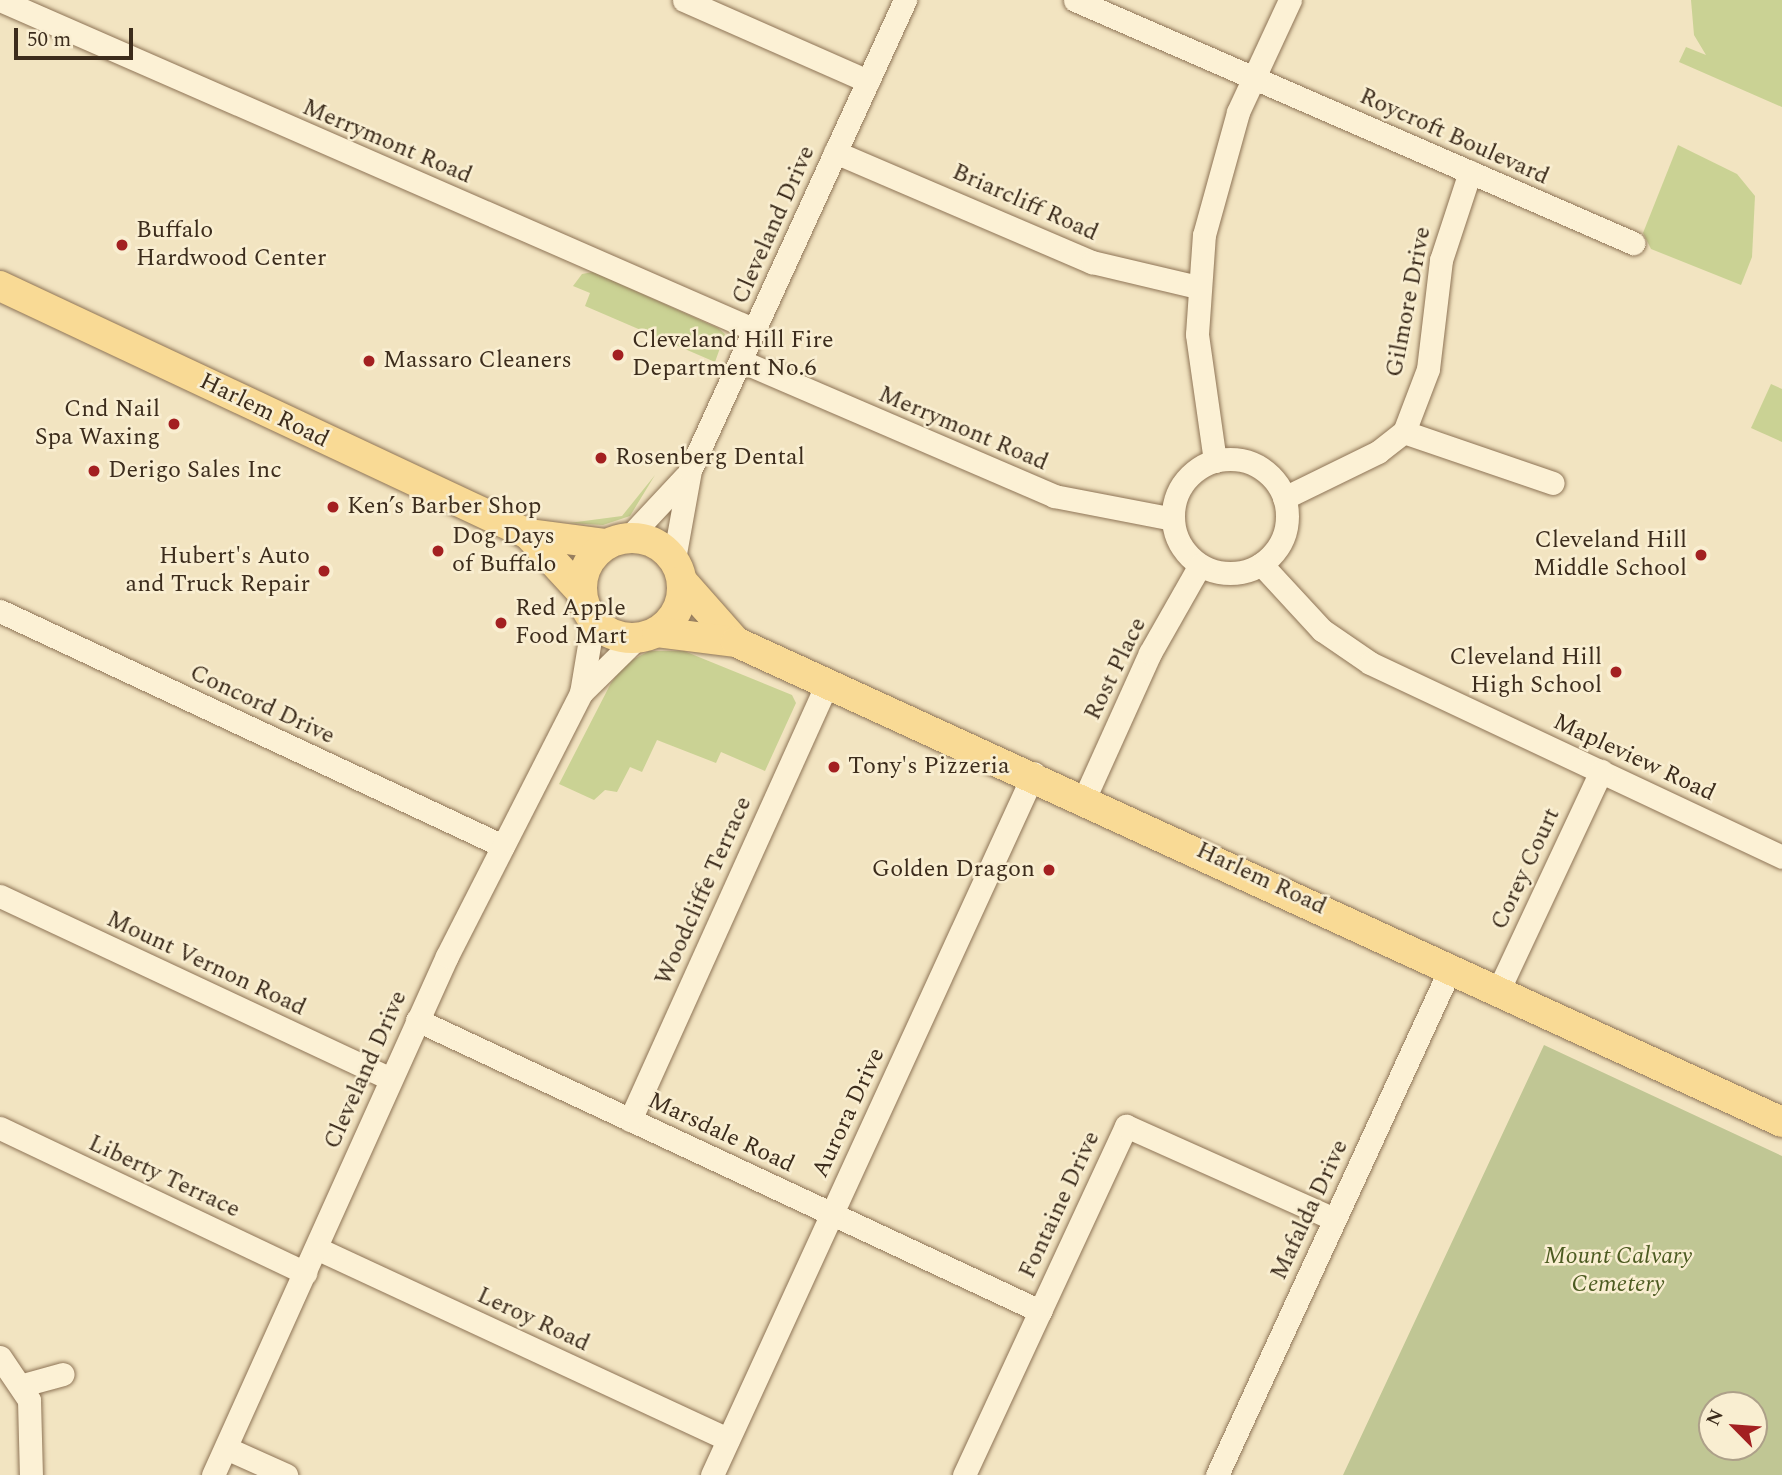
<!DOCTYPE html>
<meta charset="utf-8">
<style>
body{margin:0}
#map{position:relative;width:1782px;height:1475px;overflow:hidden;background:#f2e4c1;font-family:Spectral,serif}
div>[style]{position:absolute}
.green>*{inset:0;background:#cad294}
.cemetery>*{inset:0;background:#c0c694}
.roads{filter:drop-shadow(0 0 2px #8e7456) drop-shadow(0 0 2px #8e7456)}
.minor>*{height:23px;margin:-11.5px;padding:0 11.5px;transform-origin:11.5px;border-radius:11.5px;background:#fcf1d5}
.minor>.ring{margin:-11.5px;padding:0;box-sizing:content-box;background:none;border:23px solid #fcf1d5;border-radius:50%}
.major>*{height:30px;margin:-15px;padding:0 15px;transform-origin:15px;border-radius:15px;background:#f9da95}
.major>.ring{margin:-15px;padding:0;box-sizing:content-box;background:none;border:30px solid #f9da95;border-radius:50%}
.dots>*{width:19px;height:19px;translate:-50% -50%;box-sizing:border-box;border:4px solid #f9eed1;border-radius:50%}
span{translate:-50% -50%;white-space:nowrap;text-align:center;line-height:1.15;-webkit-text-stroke:5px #f9eed1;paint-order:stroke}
.street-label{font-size:24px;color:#3c2c1c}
.poi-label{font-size:24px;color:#3c2c1c}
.left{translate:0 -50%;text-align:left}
.right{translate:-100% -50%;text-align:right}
.park-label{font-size:24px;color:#4c5b21;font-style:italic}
.north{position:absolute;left:1698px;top:1391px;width:70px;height:70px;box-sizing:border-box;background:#f9eed1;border:2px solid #ada089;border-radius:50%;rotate:295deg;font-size:19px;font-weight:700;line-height:28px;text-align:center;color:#3c2c1c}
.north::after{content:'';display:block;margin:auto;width:24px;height:32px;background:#a32021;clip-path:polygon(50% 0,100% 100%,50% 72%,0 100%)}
.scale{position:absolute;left:14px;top:28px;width:119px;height:32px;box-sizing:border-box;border:4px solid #3c2c1c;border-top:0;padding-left:9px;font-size:21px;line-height:24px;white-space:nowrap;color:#3c2c1c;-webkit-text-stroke:5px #f9eed1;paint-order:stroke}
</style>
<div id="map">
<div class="green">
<div style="clip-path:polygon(1691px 0,1782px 0,1782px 107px,1679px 62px,1686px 47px,1706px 55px,1694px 35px)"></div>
<div style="clip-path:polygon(1678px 145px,1737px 174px,1755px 196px,1752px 257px,1741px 285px,1651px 249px,1643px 233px)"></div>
<div style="clip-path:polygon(593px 272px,718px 328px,725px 334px,715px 362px,585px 306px,590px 293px,573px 286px,582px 274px)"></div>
<div style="clip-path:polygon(1771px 384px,1782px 389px,1782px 442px,1751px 428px)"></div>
<div style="clip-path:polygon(655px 475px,630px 516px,603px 525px,569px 523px,622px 516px)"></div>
<div style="clip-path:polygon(649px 651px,684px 651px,792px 695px,796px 703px,765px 771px,721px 752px,716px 763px,657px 740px,642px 772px,630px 767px,617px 792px,605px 790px,594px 800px,559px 784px,611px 683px,625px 664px)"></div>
</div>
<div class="cemetery">
<div style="clip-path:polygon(evenodd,1544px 1045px,1782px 1156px,1782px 1475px,1343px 1475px,1544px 1045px,1712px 1405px,1754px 1405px,1754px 1447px,1712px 1447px,1712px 1405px)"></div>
</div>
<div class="roads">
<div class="minor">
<div style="left:0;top:0;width:824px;rotate:23.61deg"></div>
<div style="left:684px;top:0;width:201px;rotate:23.8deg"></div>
<div style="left:1075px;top:0;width:609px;rotate:23.53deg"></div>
<div style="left:835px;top:152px;width:280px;rotate:23.2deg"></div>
<div style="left:1092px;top:262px;width:109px;rotate:13.3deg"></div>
<div style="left:741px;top:361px;width:341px;rotate:23.3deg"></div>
<div style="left:1054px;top:496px;width:121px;rotate:10.9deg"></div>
<div style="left:1404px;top:432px;width:157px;rotate:18.9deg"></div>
<div class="ring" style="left:1173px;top:459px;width:91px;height:91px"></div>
<div style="left:1215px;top:461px;width:128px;rotate:-98.1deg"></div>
<div style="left:1197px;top:334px;width:99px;rotate:-86deg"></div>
<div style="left:1204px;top:235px;width:128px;rotate:-74.5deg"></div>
<div style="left:1238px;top:112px;width:123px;rotate:-65.1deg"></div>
<div style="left:1284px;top:498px;width:105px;rotate:-26.1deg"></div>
<div style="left:1378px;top:452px;width:33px;rotate:-38deg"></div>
<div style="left:1404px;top:432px;width:67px;rotate:-69.1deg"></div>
<div style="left:1428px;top:369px;width:110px;rotate:-83.2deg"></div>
<div style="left:1441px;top:260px;width:93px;rotate:-71.8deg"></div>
<div style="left:629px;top:537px;width:83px;rotate:-46.9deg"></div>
<div style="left:674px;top:559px;width:90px;rotate:-79.8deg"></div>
<div style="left:690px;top:470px;width:517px;rotate:-65.42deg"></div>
<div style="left:1261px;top:564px;width:90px;rotate:47.3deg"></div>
<div style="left:1322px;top:630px;width:58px;rotate:34.5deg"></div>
<div style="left:1370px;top:663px;width:455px;rotate:25.2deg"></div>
<div style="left:0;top:611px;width:555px;rotate:25.04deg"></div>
<div style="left:581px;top:693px;width:78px;rotate:-44.5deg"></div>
<div style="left:1085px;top:797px;width:158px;rotate:-65.7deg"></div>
<div style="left:1150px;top:653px;width:101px;rotate:-60.4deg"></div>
<div style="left:0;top:896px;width:431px;rotate:25.1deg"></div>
<div style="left:1499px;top:989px;width:241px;rotate:-64.9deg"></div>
<div style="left:417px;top:1020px;width:688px;rotate:25.04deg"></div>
<div style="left:630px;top:1120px;width:479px;rotate:-65.7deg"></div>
<div style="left:0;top:1128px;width:338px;rotate:25.4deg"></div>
<div style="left:316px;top:1248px;width:454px;rotate:24.9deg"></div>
<div style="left:0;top:1357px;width:52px;rotate:56deg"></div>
<div style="left:29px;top:1400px;width:75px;rotate:88.5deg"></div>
<div style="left:23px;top:1385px;width:41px;rotate:-15.4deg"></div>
<div style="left:226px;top:1448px;width:66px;rotate:24.2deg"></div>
<div style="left:213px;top:1475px;width:569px;rotate:-65.73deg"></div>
<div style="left:447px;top:956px;width:295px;rotate:-63deg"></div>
<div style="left:581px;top:693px;width:73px;rotate:-80.5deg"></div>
<div style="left:712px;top:1475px;width:772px;rotate:-65.36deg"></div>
<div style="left:964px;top:1475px;width:385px;rotate:-65.1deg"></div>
<div style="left:1126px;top:1126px;width:228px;rotate:24.1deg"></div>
<div style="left:1217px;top:1475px;width:559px;rotate:-65.27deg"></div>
</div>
<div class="major">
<div style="left:0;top:286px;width:583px;rotate:25.16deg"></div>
<div style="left:528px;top:534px;width:79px;rotate:7.3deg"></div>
<div style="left:528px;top:534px;width:80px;rotate:47.5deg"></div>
<div class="ring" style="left:582px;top:538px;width:70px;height:70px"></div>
<div style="left:682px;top:581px;width:81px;rotate:48.5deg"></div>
<div style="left:657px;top:632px;width:80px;rotate:7.2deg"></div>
<div style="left:736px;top:642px;width:1151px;rotate:24.65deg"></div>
</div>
</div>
<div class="dots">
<div style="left:122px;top:245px;background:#a32021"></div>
<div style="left:618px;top:355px;background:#a32021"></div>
<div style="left:369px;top:361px;background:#a32021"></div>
<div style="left:174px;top:424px;background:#a32021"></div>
<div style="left:601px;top:458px;background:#a32021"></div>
<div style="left:94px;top:471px;background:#a32021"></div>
<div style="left:333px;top:507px;background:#a32021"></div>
<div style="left:438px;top:551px;background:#a32021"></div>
<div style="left:1701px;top:555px;background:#a32021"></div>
<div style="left:324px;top:571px;background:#a32021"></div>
<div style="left:501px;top:623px;background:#a32021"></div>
<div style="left:1616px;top:672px;background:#a32021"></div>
<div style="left:834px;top:767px;background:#a32021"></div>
<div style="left:1049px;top:870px;background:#a32021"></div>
</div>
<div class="street-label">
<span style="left:1454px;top:137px;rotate:24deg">Roycroft Boulevard</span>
<span style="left:387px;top:142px;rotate:23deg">Merrymont Road</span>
<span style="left:1025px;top:203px;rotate:24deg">Briarcliff Road</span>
<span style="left:774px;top:225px;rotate:-66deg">Cleveland Drive</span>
<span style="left:1409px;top:302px;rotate:-79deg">Gilmore Drive</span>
<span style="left:264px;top:411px;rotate:26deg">Harlem Road</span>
<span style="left:963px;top:429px;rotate:23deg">Merrymont Road</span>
<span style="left:1116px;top:669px;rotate:-64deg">Rost Place</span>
<span style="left:262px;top:705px;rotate:25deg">Concord Drive</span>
<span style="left:1634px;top:758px;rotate:25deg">Mapleview Road</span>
<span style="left:1526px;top:869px;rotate:-65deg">Corey Court</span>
<span style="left:1261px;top:879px;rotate:25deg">Harlem Road</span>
<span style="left:704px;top:891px;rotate:-66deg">Woodcliffe Terrace</span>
<span style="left:206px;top:964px;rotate:25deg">Mount Vernon Road</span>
<span style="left:366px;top:1070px;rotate:-66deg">Cleveland Drive</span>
<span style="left:849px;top:1113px;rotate:-65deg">Aurora Drive</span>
<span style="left:721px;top:1133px;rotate:25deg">Marsdale Road</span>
<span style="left:164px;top:1177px;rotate:25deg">Liberty Terrace</span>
<span style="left:1060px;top:1205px;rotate:-65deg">Fontaine Drive</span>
<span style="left:1310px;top:1210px;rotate:-65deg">Mafalda Drive</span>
<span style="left:533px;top:1320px;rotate:25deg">Leroy Road</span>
</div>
<div class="poi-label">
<span class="left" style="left:136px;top:245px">Buffalo<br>Hardwood Center</span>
<span class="left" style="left:632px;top:355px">Cleveland Hill Fire<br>Department No.6</span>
<span class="left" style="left:383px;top:361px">Massaro Cleaners</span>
<span class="right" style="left:160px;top:424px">Cnd Nail<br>Spa Waxing</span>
<span class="left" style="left:615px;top:458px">Rosenberg Dental</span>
<span class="left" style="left:108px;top:471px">Derigo Sales Inc</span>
<span class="left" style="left:347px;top:507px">Ken’s Barber Shop</span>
<span class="left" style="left:452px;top:551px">Dog Days<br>of Buffalo</span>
<span class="right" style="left:1687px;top:555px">Cleveland Hill<br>Middle School</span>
<span class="right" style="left:310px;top:571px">Hubert's Auto<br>and Truck Repair</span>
<span class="left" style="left:515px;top:623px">Red Apple<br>Food Mart</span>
<span class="right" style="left:1602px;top:672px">Cleveland Hill<br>High School</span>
<span class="left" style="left:848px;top:767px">Tony's Pizzeria</span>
<span class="right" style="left:1035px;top:870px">Golden Dragon</span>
</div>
<div class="park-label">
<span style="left:1618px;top:1271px">Mount Calvary<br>Cemetery</span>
</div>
<div class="north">N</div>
<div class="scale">50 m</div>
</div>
